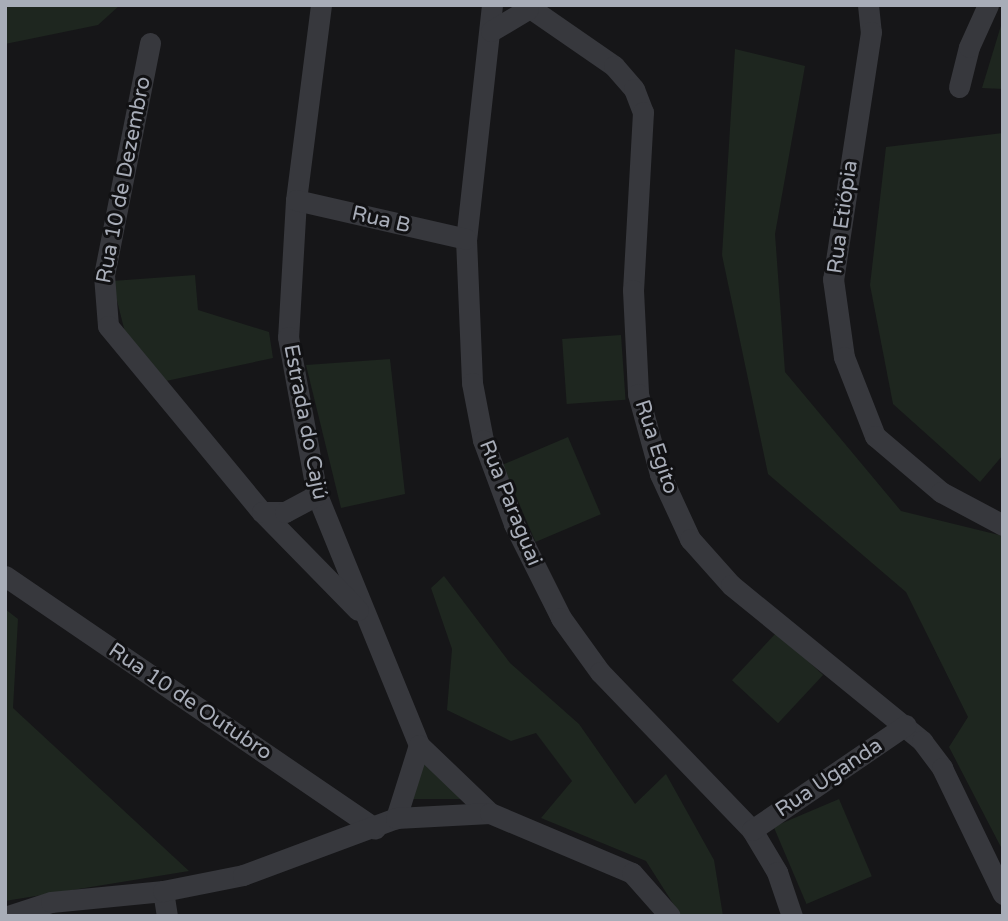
<!DOCTYPE html>
<meta charset="utf-8">
<style>
body{margin:0}
#map{position:relative;width:1008px;height:921px;overflow:hidden;background:#161618;font-family:"Varela Round",sans-serif}
div>[style]{position:absolute}
.green>*{inset:0;background:#1e261f;transform-origin:0 0}
.street>*{height:21px;margin:-10.5px;padding:0 10.5px;transform-origin:10.5px;border-radius:10.5px;background:#37383d}
span{translate:-50% -50%;white-space:nowrap;text-align:center;line-height:1.15;-webkit-text-stroke:6px #111113;paint-order:stroke}
.street-label{font-size:21px;color:#a8adb8}
.frame{position:absolute;inset:0;border:7px solid #a8adb8;pointer-events:none}
</style>
<div id="map">
<div class="green">
<div style="clip-path:polygon(5px 5px,120px 5px,98px 25px,5px 44px)"></div>
<div style="clip-path:polygon(1003px 19px,1003px 89px,982px 88px)"></div>
<div style="clip-path:polygon(735px 49px,805px 66px,775px 234px,785px 372px,901px 511px,1003px 536px,1003px 851px,949px 747px,968px 717px,906px 592px,768px 474px,722px 255px)"></div>
<div style="clip-path:polygon(1003px 133px,1003px 455px,980px 482px,893px 404px,870px 285px,886px 147px)"></div>
<div style="clip-path:polygon(195px 275px,198px 310px,269px 332px,273px 358px,166px 381px,128px 344px,112px 281px)"></div>
<div style="left:621px;top:335px;width:65px;height:59px;rotate:86deg"></div>
<div style="clip-path:polygon(390px 359px,405px 494px,341px 508px,306px 365px)"></div>
<div style="left:568px;top:437px;width:84px;height:71px;rotate:67deg"></div>
<div style="clip-path:polygon(444px 576px,510px 663px,579px 724px,635px 804px,666px 774px,714px 860px,723px 916px,681px 916px,646px 861px,541px 818px,572px 781px,536px 733px,511px 741px,447px 710px,452px 649px,431px 588px)"></div>
<div style="clip-path:polygon(5px 609px,18px 619px,13px 708px,189px 871px,5px 901px)"></div>
<div style="left:777px;top:632px;width:63px;height:66px;rotate:43deg"></div>
<div style="clip-path:polygon(430px 746px,471px 799px,405px 799px)"></div>
<div style="left:839px;top:799px;width:84px;height:71px;rotate:67deg"></div>
</div>
<div class="street">
<div style="left:321px;top:5px;width:197px;rotate:97.3deg"></div>
<div style="left:296px;top:200px;width:137px;rotate:93.3deg"></div>
<div style="left:288px;top:337px;width:161px;rotate:79.6deg"></div>
<div style="left:317px;top:495px;width:270px;rotate:67.8deg"></div>
<div style="left:419px;top:745px;width:77px;rotate:107.5deg"></div>
<div style="left:492px;top:5px;width:235px;rotate:96.3deg"></div>
<div style="left:466px;top:239px;width:144px;rotate:87.6deg"></div>
<div style="left:472px;top:383px;width:58px;rotate:79.1deg"></div>
<div style="left:483px;top:440px;width:90px;rotate:69.7deg"></div>
<div style="left:514px;top:524px;width:105px;rotate:63.4deg"></div>
<div style="left:561px;top:618px;width:67px;rotate:54.2deg"></div>
<div style="left:600px;top:672px;width:219px;rotate:46.1deg"></div>
<div style="left:752px;top:830px;width:49px;rotate:59.2deg"></div>
<div style="left:777px;top:872px;width:46px;rotate:71.2deg"></div>
<div style="left:526px;top:5px;width:107px;rotate:34.7deg"></div>
<div style="left:614px;top:66px;width:30px;rotate:49deg"></div>
<div style="left:634px;top:89px;width:25px;rotate:69deg"></div>
<div style="left:643px;top:112px;width:178px;rotate:93.2deg"></div>
<div style="left:633px;top:290px;width:104px;rotate:87.2deg"></div>
<div style="left:638px;top:394px;width:83px;rotate:74.6deg"></div>
<div style="left:660px;top:474px;width:72px;rotate:65.2deg"></div>
<div style="left:690px;top:539px;width:62px;rotate:48.3deg"></div>
<div style="left:731px;top:585px;width:247px;rotate:39.2deg"></div>
<div style="left:922px;top:741px;width:34px;rotate:53deg"></div>
<div style="left:942px;top:768px;width:140px;rotate:64.2deg"></div>
<div style="left:868px;top:5px;width:27px;rotate:84deg"></div>
<div style="left:871px;top:32px;width:250px;rotate:98.7deg"></div>
<div style="left:833px;top:279px;width:79px;rotate:82deg"></div>
<div style="left:844px;top:357px;width:85px;rotate:68.6deg"></div>
<div style="left:875px;top:436px;width:87px;rotate:40.3deg"></div>
<div style="left:941px;top:492px;width:70px;rotate:28deg"></div>
<div style="left:491px;top:31px;width:43px;rotate:-30.7deg"></div>
<div style="left:150px;top:43px;width:237px;rotate:101.2deg"></div>
<div style="left:104px;top:275px;width:51px;rotate:85.5deg"></div>
<div style="left:108px;top:326px;width:241px;rotate:50.4deg"></div>
<div style="left:262px;top:512px;width:137px;rotate:45.6deg"></div>
<div style="left:959px;top:87px;width:41px;rotate:-76deg"></div>
<div style="left:969px;top:47px;width:46px;rotate:-65.7deg"></div>
<div style="left:296px;top:200px;width:174px;rotate:12.9deg"></div>
<div style="left:262px;top:512px;width:23px"></div>
<div style="left:285px;top:512px;width:36px;rotate:-28deg"></div>
<div style="left:5px;top:576px;width:448px;rotate:34.3deg"></div>
<div style="left:419px;top:745px;width:98px;rotate:43.8deg"></div>
<div style="left:752px;top:830px;width:186px;rotate:-34.3deg"></div>
<div style="left:163px;top:891px;width:25px;rotate:81deg"></div>
<div style="left:8px;top:916px;width:45px;rotate:-18deg"></div>
<div style="left:51px;top:902px;width:113px;rotate:-5.6deg"></div>
<div style="left:163px;top:891px;width:82px;rotate:-11.3deg"></div>
<div style="left:243px;top:875px;width:163px;rotate:-20.4deg"></div>
<div style="left:396px;top:818px;width:94px;rotate:-3deg"></div>
<div style="left:490px;top:813px;width:154px;rotate:22.9deg"></div>
<div style="left:632px;top:873px;width:57px;rotate:48.5deg"></div>
</div>
<div class="street-label">
<span style="left:124px;top:180px;rotate:-79deg">Rua 10 de Dezembro</span>
<span style="left:843px;top:217px;rotate:-82deg">Rua Etiópia</span>
<span style="left:381px;top:220px;rotate:13deg">Rua B</span>
<span style="left:305px;top:422px;rotate:79deg">Estrada do Cajú</span>
<span style="left:656px;top:447px;rotate:72deg">Rua Egito</span>
<span style="left:510px;top:503px;rotate:68deg">Rua Paraguai</span>
<span style="left:190px;top:702px;rotate:34deg">Rua 10 de Outubro</span>
<span style="left:829px;top:778px;rotate:-34deg">Rua Uganda</span>
</div>
<div class="frame"></div>
</div>
